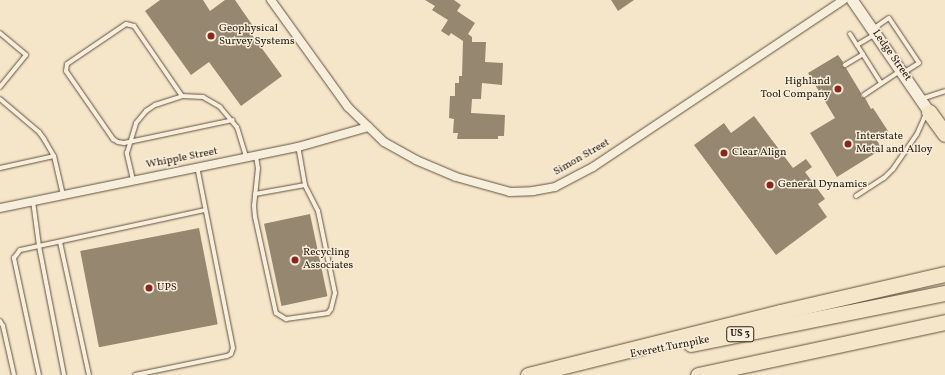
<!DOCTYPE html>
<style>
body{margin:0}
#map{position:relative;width:945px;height:375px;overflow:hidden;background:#f5e5c9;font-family:Vollkorn,serif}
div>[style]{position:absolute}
.building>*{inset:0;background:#968771;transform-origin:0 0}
.roads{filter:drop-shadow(0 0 1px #615240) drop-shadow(0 0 1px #615240)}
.lane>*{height:4px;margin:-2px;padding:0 2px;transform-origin:2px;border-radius:2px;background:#f8eedc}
.street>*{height:8px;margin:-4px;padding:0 4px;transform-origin:4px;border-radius:4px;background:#f8eedc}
.secondary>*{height:11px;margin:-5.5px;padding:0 5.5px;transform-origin:5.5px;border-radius:5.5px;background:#f8eedc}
.highway>*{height:15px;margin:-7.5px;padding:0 7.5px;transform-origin:7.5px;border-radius:7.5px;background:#f5e5c9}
.dots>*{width:11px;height:11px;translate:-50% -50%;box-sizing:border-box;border:2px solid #f8eedc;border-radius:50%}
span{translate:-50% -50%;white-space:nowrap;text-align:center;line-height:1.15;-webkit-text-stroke:3px #f8eedc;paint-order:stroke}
.shield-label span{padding:1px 3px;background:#f8eedc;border:1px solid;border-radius:3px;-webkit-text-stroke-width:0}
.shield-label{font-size:10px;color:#302112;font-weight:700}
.poi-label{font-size:11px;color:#302112}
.left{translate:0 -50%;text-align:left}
.right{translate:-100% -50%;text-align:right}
.street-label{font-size:11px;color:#302112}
</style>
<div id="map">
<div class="building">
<div style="clip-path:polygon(160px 0,203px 0,210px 11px,225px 0,235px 0,255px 29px,250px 32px,282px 76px,241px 106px,209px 62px,191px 75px,145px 11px)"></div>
<div style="clip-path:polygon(425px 0,454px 0,461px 5px,457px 11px,475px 23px,468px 34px,472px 37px,472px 42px,486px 42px,485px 62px,503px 63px,502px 85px,482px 83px,481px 99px,472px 99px,471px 113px,505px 115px,504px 136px,498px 136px,498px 139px,457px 139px,458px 133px,453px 133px,454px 119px,449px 118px,450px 96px,455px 96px,455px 83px,459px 83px,459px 76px,462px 76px,463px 41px,451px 33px,449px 36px,441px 31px,448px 20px,432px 10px,435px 6px)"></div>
<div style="clip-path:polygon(611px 0,634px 0,618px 11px)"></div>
<div style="clip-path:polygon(838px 55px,843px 62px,842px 66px,846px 68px,861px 93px,861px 97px,865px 98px,871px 109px,873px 108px,888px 131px,876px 139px,882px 149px,837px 177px,810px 133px,835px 118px,808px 73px)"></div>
<div style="clip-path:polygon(754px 116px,793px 168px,806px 159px,812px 167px,805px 172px,825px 199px,818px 204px,827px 217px,776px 255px,694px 145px,724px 123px,731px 133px)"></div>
<div style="left:310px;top:214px;width:84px;height:47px;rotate:78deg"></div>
<div style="left:199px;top:228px;width:98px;height:121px;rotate:79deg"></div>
</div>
<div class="roads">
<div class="lane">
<div style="left:873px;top:29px;width:19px;rotate:-35deg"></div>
<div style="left:889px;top:18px;width:54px;rotate:56.3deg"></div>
<div style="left:919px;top:63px;width:19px;rotate:148deg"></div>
<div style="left:0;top:33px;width:34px;rotate:40deg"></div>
<div style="left:26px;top:55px;width:41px;rotate:129.1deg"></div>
<div style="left:850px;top:34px;width:58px;rotate:57.7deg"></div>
<div style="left:857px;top:45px;width:21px;rotate:-31deg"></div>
<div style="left:845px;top:65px;width:21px;rotate:-31deg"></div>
<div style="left:864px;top:95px;width:43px;rotate:-33.7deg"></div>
<div style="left:182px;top:96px;width:85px;rotate:-124.4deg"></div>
<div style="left:134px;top:26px;width:8px;rotate:-166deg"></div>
<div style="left:126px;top:24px;width:71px;rotate:145.9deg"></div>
<div style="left:67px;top:64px;width:7px;rotate:98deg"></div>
<div style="left:66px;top:71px;width:83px;rotate:55.3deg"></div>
<div style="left:113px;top:139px;width:6px;rotate:31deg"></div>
<div style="left:118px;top:142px;width:6px;rotate:9deg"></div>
<div style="left:124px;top:143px;width:111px;rotate:-11.9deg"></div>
<div style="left:0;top:99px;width:51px;rotate:40.2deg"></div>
<div style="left:39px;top:132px;width:9px;rotate:54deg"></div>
<div style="left:44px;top:139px;width:20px;rotate:60deg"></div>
<div style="left:54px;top:156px;width:40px;rotate:77deg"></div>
<div style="left:921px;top:99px;width:25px;rotate:-18deg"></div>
<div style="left:256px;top:156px;width:12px;rotate:81deg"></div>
<div style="left:258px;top:168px;width:38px;rotate:96deg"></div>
<div style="left:254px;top:206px;width:11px;rotate:85deg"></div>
<div style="left:255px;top:217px;width:98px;rotate:77.7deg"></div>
<div style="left:276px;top:313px;width:12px;rotate:31deg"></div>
<div style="left:286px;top:319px;width:36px;rotate:-8deg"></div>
<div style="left:322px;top:314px;width:6px;rotate:-9deg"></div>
<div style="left:328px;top:313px;width:5px;rotate:-53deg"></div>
<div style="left:331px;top:309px;width:16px;rotate:-76deg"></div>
<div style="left:335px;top:293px;width:84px;rotate:-101.7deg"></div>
<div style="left:318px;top:211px;width:29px;rotate:-117deg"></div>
<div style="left:305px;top:185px;width:39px;rotate:-100deg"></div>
<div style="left:0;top:168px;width:55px;rotate:-12.5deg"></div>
<div style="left:133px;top:180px;width:28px;rotate:-103deg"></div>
<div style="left:127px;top:153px;width:31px;rotate:-73deg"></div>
<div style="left:136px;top:123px;width:16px;rotate:-50deg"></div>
<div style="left:146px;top:111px;width:11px;rotate:-34deg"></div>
<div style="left:155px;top:105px;width:28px;rotate:-18deg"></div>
<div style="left:182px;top:96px;width:21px;rotate:3deg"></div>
<div style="left:203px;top:97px;width:20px;rotate:30deg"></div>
<div style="left:220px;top:107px;width:26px;rotate:50deg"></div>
<div style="left:237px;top:127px;width:31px;rotate:73deg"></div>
<div style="left:255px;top:194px;width:51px;rotate:-10.2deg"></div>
<div style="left:856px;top:196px;width:33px;rotate:-33deg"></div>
<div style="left:884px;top:178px;width:13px;rotate:-45deg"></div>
<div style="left:893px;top:169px;width:42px;rotate:-55.6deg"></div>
<div style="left:917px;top:134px;width:17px;rotate:-66deg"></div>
<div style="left:924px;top:118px;width:5px;rotate:-53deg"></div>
<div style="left:33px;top:201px;width:45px;rotate:82.4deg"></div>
<div style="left:39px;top:246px;width:131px;rotate:79deg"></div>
<div style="left:60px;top:242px;width:136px;rotate:77.7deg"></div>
<div style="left:0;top:321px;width:6px;rotate:59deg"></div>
<div style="left:3px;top:326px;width:50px;rotate:77.3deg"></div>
<div style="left:39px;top:375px;width:120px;rotate:-102.1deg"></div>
<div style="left:14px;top:258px;width:10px;rotate:-53deg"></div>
<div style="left:20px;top:250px;width:189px;rotate:-12.2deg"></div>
<div style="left:135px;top:375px;width:94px;rotate:-11.7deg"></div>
<div style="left:227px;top:356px;width:4px;rotate:-27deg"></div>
<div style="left:231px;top:354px;width:6px;rotate:-72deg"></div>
<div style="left:233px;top:348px;width:185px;rotate:-101.2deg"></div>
</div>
<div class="street">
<div style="left:271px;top:0;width:132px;rotate:54.3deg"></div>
<div style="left:348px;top:107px;width:50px;rotate:44.2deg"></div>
<div style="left:384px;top:142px;width:37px;rotate:29deg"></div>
<div style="left:416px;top:160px;width:43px;rotate:23deg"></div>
<div style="left:456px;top:177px;width:56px;rotate:15.5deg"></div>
<div style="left:510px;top:192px;width:23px;rotate:-2deg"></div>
<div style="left:533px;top:191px;width:22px;rotate:-10deg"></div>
<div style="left:555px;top:187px;width:43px;rotate:-27.8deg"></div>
<div style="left:593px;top:167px;width:301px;rotate:-33.7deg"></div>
<div style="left:0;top:208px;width:304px;rotate:-11.6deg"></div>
<div style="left:298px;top:147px;width:73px;rotate:-15.9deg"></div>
</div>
<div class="secondary">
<div style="left:852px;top:0;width:136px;rotate:55.5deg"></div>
</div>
<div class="highway">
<div style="left:929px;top:112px;width:27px;rotate:54deg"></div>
<div style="left:691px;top:344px;width:259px;rotate:-11.4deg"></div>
<div style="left:528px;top:375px;width:260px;rotate:-14deg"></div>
<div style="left:780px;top:312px;width:169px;rotate:-13deg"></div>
<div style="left:698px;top:375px;width:253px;rotate:-12.1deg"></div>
</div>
</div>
<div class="dots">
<div style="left:211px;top:36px;background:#8f2418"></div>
<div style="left:838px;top:89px;background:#8f2418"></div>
<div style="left:848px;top:144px;background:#8f2418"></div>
<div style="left:724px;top:153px;background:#8f2418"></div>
<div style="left:770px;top:185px;background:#8f2418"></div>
<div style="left:295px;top:260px;background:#8f2418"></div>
<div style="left:149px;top:288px;background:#8f2418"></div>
</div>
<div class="shield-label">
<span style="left:740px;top:334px">US 3</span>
</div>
<div class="poi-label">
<span class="left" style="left:219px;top:36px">Geophysical<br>Survey Systems</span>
<span class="right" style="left:830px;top:89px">Highland<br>Tool Company</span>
<span class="left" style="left:856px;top:144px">Interstate<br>Metal and Alloy</span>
<span class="left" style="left:732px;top:153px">Clear Align</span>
<span class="left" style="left:778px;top:185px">General Dynamics</span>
<span class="left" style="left:303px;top:260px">Recycling<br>Associates</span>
<span class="left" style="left:157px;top:288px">UPS</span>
</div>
<div class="street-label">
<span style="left:891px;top:56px;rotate:55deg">Ledge Street</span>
<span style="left:582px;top:158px;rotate:-30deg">Simon Street</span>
<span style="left:182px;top:159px;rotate:-11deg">Whipple Street</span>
<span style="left:670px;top:348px;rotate:-11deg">Everett Turnpike</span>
</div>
</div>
